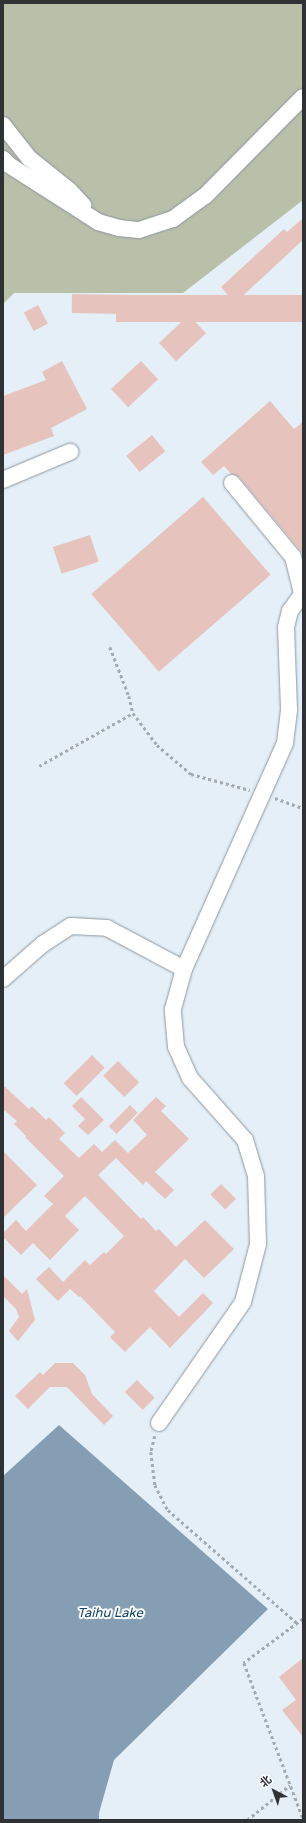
<!DOCTYPE html>
<meta charset="utf-8">
<style>
body{margin:0}
#map{position:relative;width:306px;height:1823px;overflow:hidden;background:#e4eff7;font-family:"Varela Round","Noto Sans SC",sans-serif}
div>[style]{position:absolute}
.green>*{inset:0;background:#b9c0aa}
.water>*{inset:0;background:#859eb3}
.building>*{inset:0;background:#e7c3bd;transform-origin:0 0}
.path>*{height:2.5px;margin-top:-1.25px;transform-origin:0;background:repeating-linear-gradient(90deg,#a3abb1 0 3px,transparent 0 6px)}
.roads{filter:drop-shadow(0 0 1px #8d979f) drop-shadow(0 0 1px #8d979f)}
.minor>*{height:16px;margin:-8px;padding:0 8px;transform-origin:8px;border-radius:8px;background:#fff}
span{translate:-50% -50%;white-space:nowrap;text-align:center;line-height:1.15;-webkit-text-stroke:4px #f7fbfe;paint-order:stroke}
.water-label{font-size:13px;color:#1b4464;font-style:italic}
.frame{position:absolute;inset:0;border:4px solid #2e3235;pointer-events:none}
.north{position:absolute;left:254px;top:1771px;width:40px;height:40px;-webkit-text-stroke:3px #f7fbfe;paint-order:stroke;rotate:319deg;font-size:11px;font-weight:700;line-height:16px;text-align:center;color:#2e3235}
.north::after{content:'';display:block;margin:auto;width:14px;height:18px;background:#2e3235;clip-path:polygon(50% 0,100% 100%,50% 72%,0 100%)}
</style>
<div id="map">
<div class="green">
<div style="clip-path:polygon(3px 3px,303px 3px,303px 200px,183px 293px,14px 293px,3px 304px)"></div>
</div>
<div class="water">
<div style="clip-path:polygon(59px 1425px,268px 1609px,114px 1760px,99px 1813px,99px 1820px,3px 1820px,3px 1476px)"></div>
</div>
<div class="building">
<div style="clip-path:polygon(303px 218px,303px 240px,235px 303px,221px 287px,284px 229px,287px 232px)"></div>
<div style="left:72px;top:294px;width:95px;height:19px;rotate:1deg"></div>
<div style="left:303px;top:295px;width:27px;height:187px;rotate:90deg"></div>
<div style="left:38px;top:305px;width:21px;height:16px;rotate:62deg"></div>
<div style="left:189px;top:315px;width:25px;height:41px;rotate:47deg"></div>
<div style="clip-path:polygon(62px 361px,87px 409px,51px 428px,54px 436px,3px 455px,3px 396px,46px 380px,42px 372px)"></div>
<div style="left:141px;top:361px;width:25px;height:41px;rotate:47deg"></div>
<div style="clip-path:polygon(270px 401px,294px 429px,303px 422px,303px 554px,239px 477px,231px 474px,224px 466px,213px 475px,201px 462px)"></div>
<div style="left:152px;top:435px;width:21px;height:33px;rotate:51deg"></div>
<div style="left:203px;top:497px;width:103px;height:148px;rotate:49deg"></div>
<div style="left:90px;top:535px;width:28px;height:39px;rotate:72deg"></div>
<div style="left:92px;top:1055px;width:18px;height:40px;rotate:45deg"></div>
<div style="left:118px;top:1061px;width:30px;height:21px;rotate:45deg"></div>
<div style="clip-path:polygon(3px 1085px,29px 1109px,32px 1106px,46px 1120px,49px 1117px,65px 1133px,59px 1139px,79px 1158px,94px 1144px,102px 1152px,115px 1140px,128px 1153px,147px 1135px,133px 1120px,156px 1097px,166px 1106px,161px 1111px,189px 1139px,155px 1172px,174px 1190px,165px 1199px,146px 1181px,143px 1185px,116px 1158px,98px 1175px,141px 1219px,143px 1217px,156px 1231px,159px 1229px,176px 1247px,205px 1220px,234px 1249px,204px 1278px,185px 1259px,154px 1291px,179px 1317px,203px 1293px,213px 1303px,170px 1348px,150px 1327px,125px 1352px,110px 1337px,115px 1332px,80px 1296px,79px 1297px,70px 1289px,58px 1301px,36px 1279px,49px 1267px,63px 1282px,85px 1260px,90px 1265px,104px 1252px,106px 1254px,124px 1236px,85px 1196px,65px 1216px,79px 1230px,50px 1260px,33px 1243px,21px 1255px,3px 1237px,3px 1233px,16px 1220px,26px 1231px,53px 1204px,44px 1196px,64px 1176px,25px 1137px,26px 1136px,14px 1124px,17px 1121px,3px 1109px)"></div>
<div style="clip-path:polygon(81px 1097px,104px 1120px,88px 1135px,78px 1126px,85px 1119px,72px 1106px)"></div>
<div style="left:130px;top:1105px;width:11px;height:30px;rotate:45deg"></div>
<div style="clip-path:polygon(3px 1151px,37px 1185px,3px 1218px)"></div>
<div style="left:221px;top:1184px;width:21px;height:15px;rotate:45deg"></div>
<div style="clip-path:polygon(3px 1275px,22px 1294px,27px 1289px,35px 1320px,18px 1341px,9px 1331px,19px 1317px,16px 1309px,3px 1296px)"></div>
<div style="clip-path:polygon(55px 1363px,73px 1363px,85px 1375px,92px 1394px,113px 1416px,104px 1425px,67px 1387px,50px 1387px,28px 1409px,15px 1396px,40px 1372px,43px 1375px)"></div>
<div style="left:137px;top:1380px;width:25px;height:17px;rotate:45deg"></div>
<div style="clip-path:polygon(303px 1658px,303px 1737px,282px 1710px,296px 1700px,279px 1677px)"></div>
</div>
<div class="path">
<div style="left:110px;top:647px;width:53px;rotate:68.8deg"></div>
<div style="left:129px;top:696px;width:17px;rotate:77deg"></div>
<div style="left:133px;top:713px;width:40px;rotate:53deg"></div>
<div style="left:157px;top:745px;width:45px;rotate:40.5deg"></div>
<div style="left:191px;top:774px;width:61px;rotate:15.2deg"></div>
<div style="left:39px;top:766px;width:108px;rotate:-29.4deg"></div>
<div style="left:275px;top:798px;width:30px;rotate:20deg"></div>
<div style="left:155px;top:1436px;width:16px;rotate:104deg"></div>
<div style="left:151px;top:1452px;width:33px;rotate:83deg"></div>
<div style="left:155px;top:1485px;width:28px;rotate:63deg"></div>
<div style="left:168px;top:1510px;width:171px;rotate:41.2deg"></div>
<div style="left:303px;top:1619px;width:74px;rotate:143.3deg"></div>
<div style="left:244px;top:1663px;width:166px;rotate:69.2deg"></div>
<div style="left:247px;top:1820px;width:55px;rotate:-39.1deg"></div>
</div>
<div class="roads">
<div class="minor">
<div style="left:3px;top:125px;width:42px;rotate:51.8deg"></div>
<div style="left:29px;top:158px;width:51px;rotate:38.7deg"></div>
<div style="left:69px;top:190px;width:21px;rotate:47deg"></div>
<div style="left:3px;top:159px;width:8px;rotate:45deg"></div>
<div style="left:9px;top:165px;width:106px;rotate:32.6deg"></div>
<div style="left:98px;top:222px;width:22px;rotate:16deg"></div>
<div style="left:119px;top:228px;width:20px;rotate:6deg"></div>
<div style="left:139px;top:230px;width:36px;rotate:-18deg"></div>
<div style="left:173px;top:219px;width:39px;rotate:-36deg"></div>
<div style="left:205px;top:196px;width:139px;rotate:-45.3deg"></div>
<div style="left:3px;top:480px;width:73px;rotate:-22.7deg"></div>
<div style="left:232px;top:483px;width:96px;rotate:50.5deg"></div>
<div style="left:293px;top:557px;width:38px;rotate:76deg"></div>
<div style="left:3px;top:979px;width:53px;rotate:-41.2deg"></div>
<div style="left:43px;top:944px;width:33px;rotate:-33deg"></div>
<div style="left:71px;top:926px;width:36px;rotate:3deg"></div>
<div style="left:107px;top:928px;width:87px;rotate:28deg"></div>
<div style="left:159px;top:1423px;width:147px;rotate:-55.2deg"></div>
<div style="left:243px;top:1302px;width:60px;rotate:-75.5deg"></div>
<div style="left:258px;top:1244px;width:68px;rotate:-91.7deg"></div>
<div style="left:256px;top:1176px;width:38px;rotate:-107deg"></div>
<div style="left:245px;top:1140px;width:83px;rotate:-131.6deg"></div>
<div style="left:190px;top:1078px;width:34px;rotate:-114deg"></div>
<div style="left:176px;top:1047px;width:38px;rotate:-95deg"></div>
<div style="left:173px;top:1009px;width:41px;rotate:-74.6deg"></div>
<div style="left:184px;top:969px;width:248px;rotate:-65.9deg"></div>
<div style="left:285px;top:743px;width:34px;rotate:-83deg"></div>
<div style="left:289px;top:709px;width:82px;rotate:-92.1deg"></div>
<div style="left:286px;top:627px;width:16px;rotate:-76deg"></div>
<div style="left:290px;top:611px;width:22px;rotate:-54deg"></div>
</div>
</div>
<div class="water-label">
<span style="left:110px;top:1613px">Taihu Lake</span>
</div>
<div class="frame"></div>
<div class="north">北</div>
</div>
